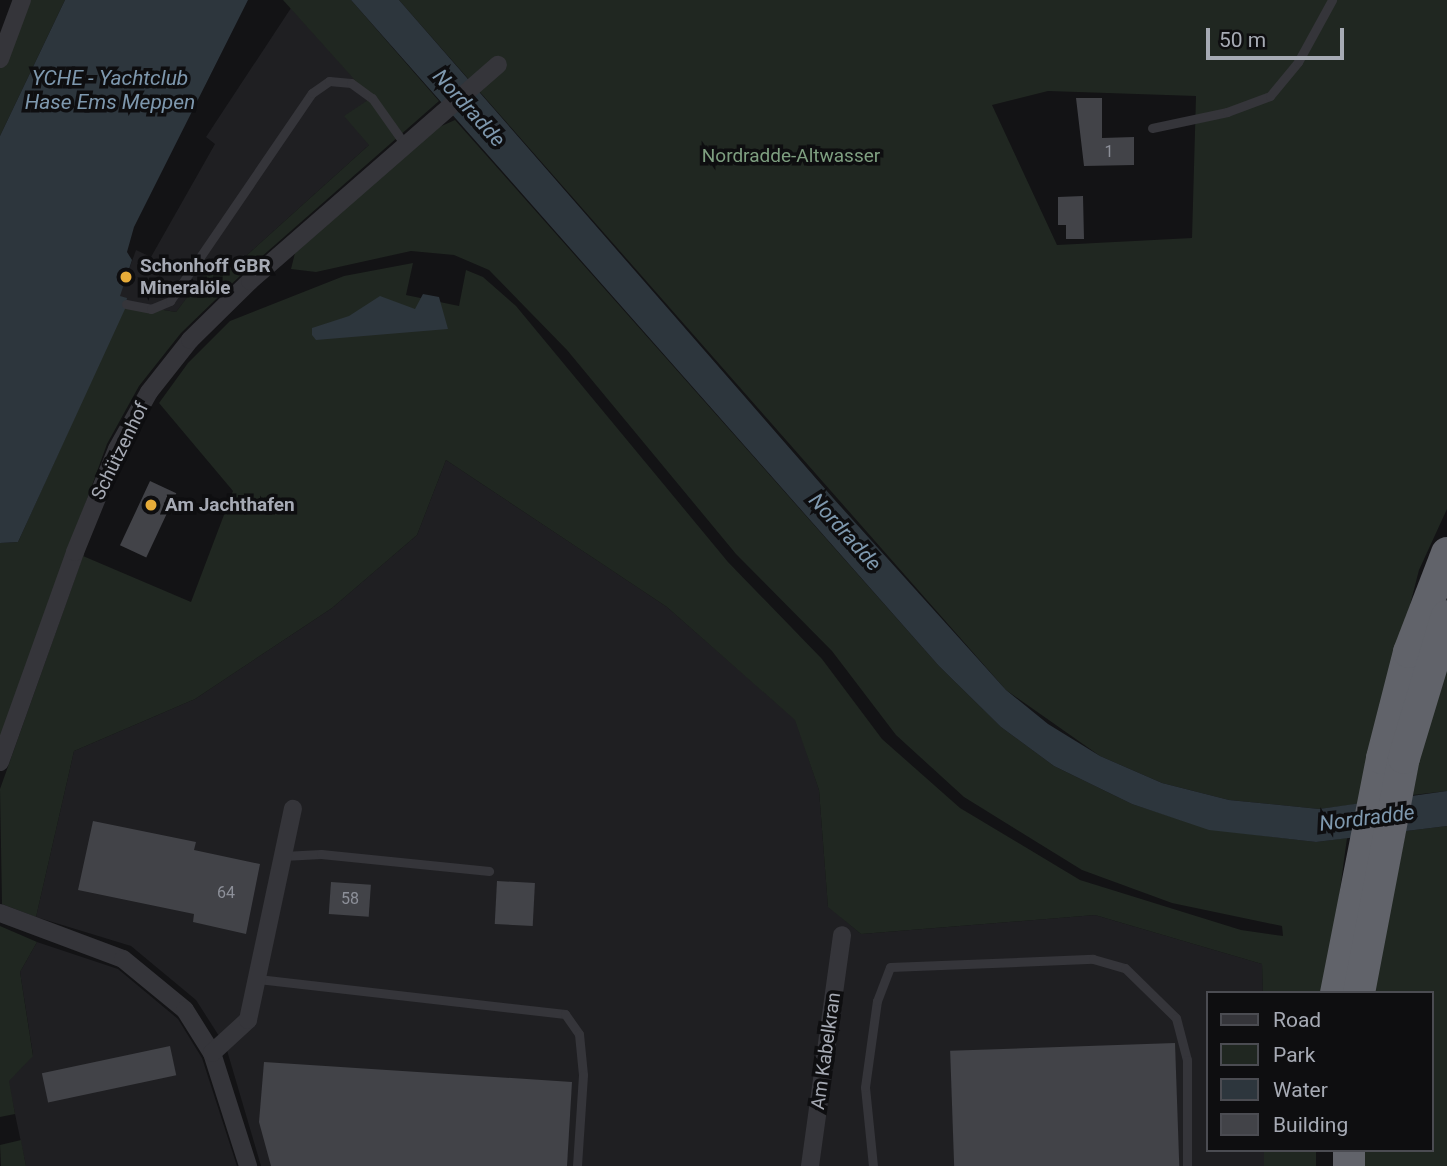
<!DOCTYPE html>
<meta charset="utf-8">
<style>
body{margin:0}
#map{position:relative;width:1447px;height:1166px;overflow:hidden;background:#131315;font-family:Roboto,sans-serif}
div>[style]{position:absolute}
.built>*{inset:0;background:#1f1f22}
.green>*{inset:0;background:#202721;transform-origin:0 0}
.water>*{inset:0;background:#2d363d}
.building>*{inset:0;background:#424348;transform-origin:0 0}
.lane>*{height:9px;margin:-4.5px;padding:0 4.5px;transform-origin:4.5px;border-radius:4.5px;background:#35353a}
.street>*{height:18px;margin:-9px;padding:0 9px;transform-origin:9px;border-radius:9px;background:#35353a}
.highway>*{height:32px;margin:-16px;padding:0 16px;transform-origin:16px;border-radius:16px;background:#61636a}
.dots>*{width:19px;height:19px;translate:-50% -50%;box-sizing:border-box;border:4px solid #0e0e10;border-radius:50%}
span{translate:-50% -50%;white-space:nowrap;text-align:center;line-height:1.15;-webkit-text-stroke:7px #0e0e10;paint-order:stroke}
.number-label{font-size:16px;color:#8d9099}
.number-label span{-webkit-text-stroke-width:0}
.park-label{font-size:19px;color:#7e9f80}
.poi-label{font-size:19px;color:#a6aab4;font-weight:700}
.left{translate:0 -50%;text-align:left}
.street-label{font-size:19px;color:#a6aab4}
.water-label{font-size:21px;color:#7e98ae;font-style:italic}
.legend{position:absolute;left:1206px;top:991px;width:228px;height:161px;box-sizing:border-box;background:#0e0e10;border:2px solid #4b4c52;margin:0;padding:9px 12px;list-style:none;font-size:21px;color:#a6aab4}
.legend li{display:flex;align-items:center;gap:14px;height:35px}
.legend b{width:35px;border:2px solid #4b4c52}
.scale{position:absolute;left:1206px;top:28px;width:138px;height:32px;box-sizing:border-box;border:4px solid #a6aab4;border-top:0;padding-left:9px;font-size:21px;line-height:24px;white-space:nowrap;color:#a6aab4;-webkit-text-stroke:5px #0e0e10;paint-order:stroke}
</style>
<div id="map">
<div class="built">
<div style="clip-path:polygon(291px 8px,372px 98px,369px 145px,225px 275px,212px 265px,176px 312px,126px 304px,119px 297px,136px 250px,151px 257px,215px 144px,206px 137px)"></div>
<div style="clip-path:polygon(446px 460px,667px 607px,796px 720px,819px 790px,828px 906px,861px 934px,1095px 915px,1262px 964px,1263px 993px,1207px 993px,1207px 1150px,1264px 1150px,1265px 1166px,261px 1166px,226px 1047px,196px 1000px,131px 946px,36px 917px,74px 751px,195px 699px,332px 608px,417px 535px)"></div>
<div style="clip-path:polygon(37px 942px,118px 969px,178px 1019px,202px 1058px,237px 1166px,26px 1166px,8px 1081px,33px 1055px,20px 972px)"></div>
</div>
<div class="green">
<div style="clip-path:polygon(22px 0,65px 0,0 136px,0 59px)"></div>
<div style="clip-path:polygon(283px 0,351px 0,439px 101px,243px 273px,181px 333px,139px 386px,107px 444px,0 740px,0 543px,18px 542px,126px 304px,176px 312px,212px 264px,225px 275px,369px 145px,344px 116px,371px 98px)"></div>
<div style="clip-path:polygon(evenodd,399px 0,1447px 0,1447px 509px,1419px 570px,1359px 804px,1319px 809px,1229px 800px,1162px 783px,1100px 756px,1006px 690px,399px 0,1048px 91px,1196px 96px,1192px 238px,1057px 245px,992px 105px,1048px 91px)"></div>
<div style="clip-path:polygon(455px 120px,939px 666px,1001px 727px,1054px 766px,1132px 804px,1209px 829px,1316px 842px,1347px 838px,1326px 993px,1263px 993px,1262px 964px,1095px 915px,861px 934px,828px 907px,819px 790px,795px 720px,667px 607px,446px 460px,417px 535px,332px 608px,195px 699px,74px 751px,36px 917px,2px 904px,0 789px,83px 556px,191px 602px,233px 491px,159px 403px,188px 363px,230px 321px,344px 276px,413px 263px,406px 295px,459px 306px,466px 270px,483px 277px,516px 306px,728px 562px,822px 659px,882px 739px,960px 808px,1080px 880px,1241px 930px,1283px 936px,1282px 926px,1172px 903px,1082px 870px,964px 797px,896px 735px,832px 651px,736px 554px,567px 350px,489px 270px,454px 255px,411px 251px,316px 272px,291px 269px,295px 253px,437px 128px)"></div>
<div style="clip-path:polygon(1447px 657px,1447px 791px,1413px 795px,1420px 755px)"></div>
<div style="clip-path:polygon(1447px 826px,1447px 1166px,1364px 1166px,1365px 1150px,1431px 1150px,1431px 993px,1373px 993px,1406px 831px)"></div>
<div style="clip-path:polygon(0 926px,37px 942px,20px 972px,33px 1056px,9px 1081px,15px 1114px,0 1117px)"></div>
<div style="clip-path:polygon(21px 1140px,26px 1166px,1px 1166px,0 1145px)"></div>
<div style="left:1264px;top:1150px;width:52px;height:16px"></div>
</div>
<div class="water">
<div style="clip-path:polygon(65px 0,248px 0,134px 227px,127px 252px,132px 260px,120px 296px,127px 298px,125px 309px,18px 542px,0 543px,0 136px)"></div>
<div style="clip-path:polygon(351px 0,399px 0,833px 498px,1006px 690px,1048px 724px,1100px 756px,1162px 783px,1229px 800px,1319px 809px,1447px 791px,1447px 826px,1316px 842px,1209px 830px,1132px 804px,1054px 766px,1001px 727px,939px 666px)"></div>
<div style="clip-path:polygon(423px 294px,439px 297px,448px 329px,316px 340px,312px 335px,312px 328px,349px 316px,380px 296px,415px 309px)"></div>
</div>
<div class="building">
<div style="clip-path:polygon(1076px 98px,1102px 98px,1102px 138px,1134px 137px,1134px 165px,1084px 166px)"></div>
<div style="clip-path:polygon(1083px 196px,1084px 239px,1066px 239px,1066px 225px,1058px 225px,1058px 197px)"></div>
<div style="left:150px;top:481px;width:29px;height:71px;rotate:25deg"></div>
<div style="clip-path:polygon(93px 821px,196px 842px,194px 850px,260px 864px,246px 934px,193px 922px,194px 914px,78px 890px)"></div>
<div style="left:497px;top:881px;width:38px;height:43px;rotate:3deg"></div>
<div style="left:331px;top:882px;width:40px;height:32px;rotate:4deg"></div>
<div style="left:1175px;top:1043px;width:123px;height:225px;rotate:88deg"></div>
<div style="left:170px;top:1046px;width:30px;height:131px;rotate:78deg"></div>
<div style="clip-path:polygon(264px 1062px,572px 1082px,567px 1166px,271px 1166px,259px 1122px)"></div>
</div>
<div class="lane">
<div style="left:1152px;top:128px;width:77px;rotate:-12deg"></div>
<div style="left:1227px;top:112px;width:46px;rotate:-20.4deg"></div>
<div style="left:1270px;top:96px;width:44px;rotate:-50.5deg"></div>
<div style="left:1298px;top:62px;width:71px;rotate:-61.3deg"></div>
<div style="left:126px;top:304px;width:25px;rotate:11deg"></div>
<div style="left:151px;top:309px;width:21px;rotate:-23deg"></div>
<div style="left:170px;top:301px;width:252px;rotate:-55.7deg"></div>
<div style="left:312px;top:93px;width:21px;rotate:-35deg"></div>
<div style="left:329px;top:81px;width:22px;rotate:5deg"></div>
<div style="left:351px;top:83px;width:26px;rotate:36deg"></div>
<div style="left:372px;top:98px;width:59px;rotate:54.7deg"></div>
<div style="left:283px;top:856px;width:38px;rotate:-3deg"></div>
<div style="left:321px;top:854px;width:169px;rotate:5.8deg"></div>
<div style="left:258px;top:979px;width:309px;rotate:6.5deg"></div>
<div style="left:565px;top:1014px;width:24px;rotate:55deg"></div>
<div style="left:579px;top:1034px;width:41px;rotate:84.4deg"></div>
<div style="left:583px;top:1075px;width:91px;rotate:93.8deg"></div>
<div style="left:873px;top:1166px;width:79px;rotate:-95.8deg"></div>
<div style="left:865px;top:1087px;width:87px;rotate:-82.1deg"></div>
<div style="left:877px;top:1001px;width:36px;rotate:-69deg"></div>
<div style="left:890px;top:967px;width:203px;rotate:-2.3deg"></div>
<div style="left:1093px;top:959px;width:33px;rotate:16deg"></div>
<div style="left:1125px;top:968px;width:71px;rotate:44.4deg"></div>
<div style="left:1176px;top:1018px;width:43px;rotate:75.3deg"></div>
<div style="left:1187px;top:1060px;width:106px;rotate:90deg"></div>
</div>
<div class="street">
<div style="left:0;top:59px;width:63px;rotate:-69.6deg"></div>
<div style="left:0;top:762px;width:223px;rotate:-70.3deg"></div>
<div style="left:75px;top:552px;width:111px;rotate:-67.8deg"></div>
<div style="left:117px;top:449px;width:65px;rotate:-60.7deg"></div>
<div style="left:149px;top:392px;width:66px;rotate:-51.7deg"></div>
<div style="left:190px;top:340px;width:84px;rotate:-44.5deg"></div>
<div style="left:250px;top:281px;width:329px;rotate:-41.1deg"></div>
<div style="left:0;top:913px;width:131px;rotate:20.5deg"></div>
<div style="left:123px;top:959px;width:80px;rotate:39.4deg"></div>
<div style="left:185px;top:1010px;width:51px;rotate:57.9deg"></div>
<div style="left:212px;top:1053px;width:119px;rotate:72.3deg"></div>
<div style="left:212px;top:1053px;width:49px;rotate:-42.5deg"></div>
<div style="left:248px;top:1020px;width:216px;rotate:-78deg"></div>
<div style="left:810px;top:1166px;width:233px;rotate:-82.1deg"></div>
</div>
<div class="highway">
<div style="left:1336px;top:993px;width:239px;rotate:-78.9deg"></div>
<div style="left:1382px;top:758px;width:109px;rotate:-75.7deg"></div>
<div style="left:1409px;top:652px;width:106px;rotate:-69deg"></div>
<div style="left:1359px;top:993px;width:239px;rotate:-79.2deg"></div>
<div style="left:1404px;top:758px;width:148px;rotate:-73.2deg"></div>
<div style="left:1349px;top:1166px;width:16px;rotate:-90deg"></div>
</div>
<div class="dots">
<div style="left:126px;top:277px;background:#e7ac39"></div>
<div style="left:151px;top:505px;background:#e7ac39"></div>
</div>
<div class="number-label">
<span style="left:1109px;top:152px">1</span>
<span style="left:226px;top:893px">64</span>
<span style="left:350px;top:899px">58</span>
</div>
<div class="park-label">
<span style="left:791px;top:156px">Nordradde-Altwasser</span>
</div>
<div class="poi-label">
<span class="left" style="left:140px;top:277px">Schonhoff GBR<br>Mineralöle</span>
<span class="left" style="left:165px;top:505px">Am Jachthafen</span>
</div>
<div class="street-label">
<span style="left:120px;top:451px;rotate:-64deg">Schützenhof</span>
<span style="left:826px;top:1051px;rotate:-82deg">Am Kabelkran</span>
</div>
<div class="water-label">
<span style="left:110px;top:90px">YCHE - Yachtclub<br>Hase Ems Meppen</span>
<span style="left:469px;top:108px;rotate:48deg">Nordradde</span>
<span style="left:845px;top:532px;rotate:48deg">Nordradde</span>
<span style="left:1367px;top:818px;rotate:-7deg">Nordradde</span>
</div>
<ul class="legend">
<li><b style="height:9px;background:#35353a"></b>Road</li>
<li><b style="height:19px;background:#202721"></b>Park</li>
<li><b style="height:19px;background:#2d363d"></b>Water</li>
<li><b style="height:19px;background:#424348"></b>Building</li>
</ul>
<div class="scale">50 m</div>
</div>
